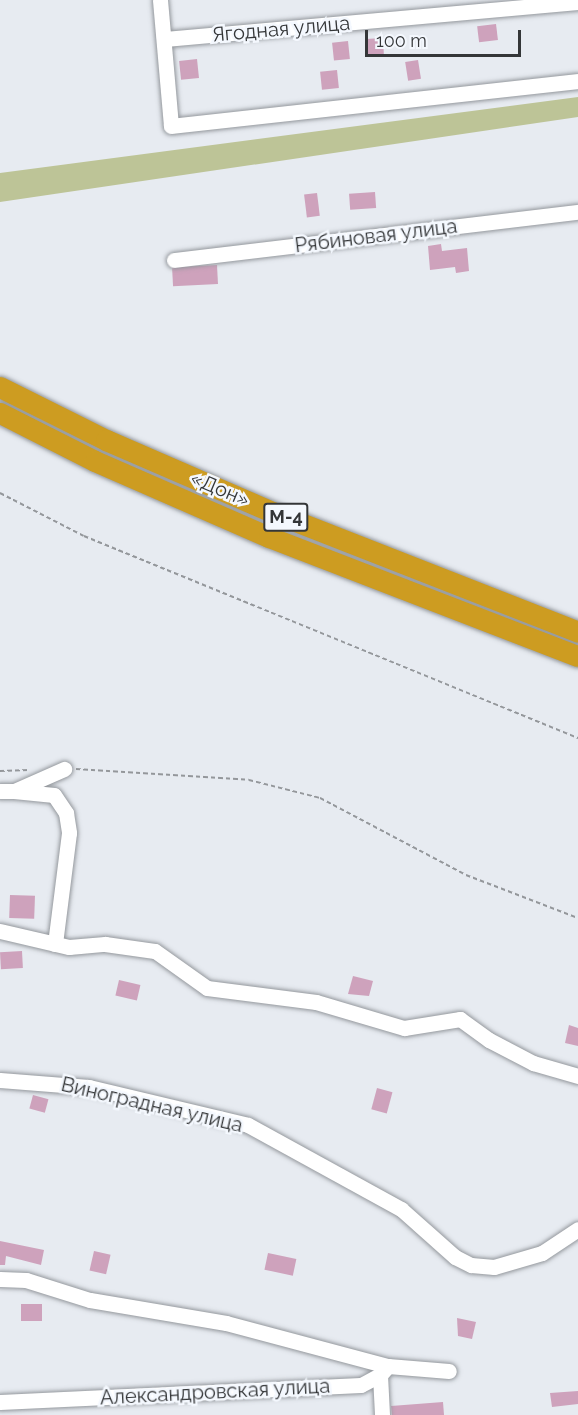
<!DOCTYPE html>
<meta charset="utf-8">
<style>
body{margin:0}
#map{position:relative;width:578px;height:1415px;overflow:hidden;background:#e7ebf1;font-family:Raleway,sans-serif}
div>[style]{position:absolute}
.green>*{inset:0;background:#bdc497}
.building>*{inset:0;background:#cea2bc;transform-origin:0 0}
.path>*{height:1.5px;margin-top:-0.75px;transform-origin:0;background:repeating-linear-gradient(90deg,#94979b 0 4.5px,transparent 0 7.5px)}
.roads{filter:drop-shadow(0 0 2px #94989d) drop-shadow(0 0 2px #94989d)}
.minor>*{height:15px;margin:-7.5px;padding:0 7.5px;transform-origin:7.5px;border-radius:7.5px;background:#fff}
.highway>*{height:21px;margin:-10.5px;padding:0 10.5px;transform-origin:10.5px;border-radius:10.5px;background:#cd9c21}
span{translate:-50% -50%;white-space:nowrap;text-align:center;line-height:1.15;-webkit-text-stroke:5px #f4f8fe;paint-order:stroke}
.shield-label span{padding:2px 4px;background:#f4f8fe;border:2px solid;border-radius:4px;-webkit-text-stroke-width:0}
.shield-label{font-size:18px;color:#343638;font-weight:700}
.street-label{font-size:20px;color:#343638}
.scale{position:absolute;left:365px;top:30px;width:156px;height:27px;box-sizing:border-box;border:3px solid #343638;border-top:0;padding-left:8px;font-size:18px;line-height:21px;white-space:nowrap;color:#343638;-webkit-text-stroke:4px #f4f8fe;paint-order:stroke}
</style>
<div id="map">
<div class="green">
<div style="clip-path:polygon(578px 97px,578px 117px,0 202px,0 173px)"></div>
</div>
<div class="building">
<div style="left:496px;top:24px;width:16px;height:19px;rotate:83deg"></div>
<div style="left:383px;top:38px;width:18px;height:17px;rotate:87deg"></div>
<div style="left:348px;top:41px;width:18px;height:16px;rotate:84deg"></div>
<div style="left:197px;top:59px;width:19px;height:18px;rotate:84deg"></div>
<div style="left:418px;top:60px;width:19px;height:13px;rotate:81deg"></div>
<div style="left:337px;top:70px;width:18px;height:17px;rotate:84deg"></div>
<div style="left:375px;top:192px;width:16px;height:26px;rotate:86deg"></div>
<div style="left:317px;top:193px;width:23px;height:13px;rotate:83deg"></div>
<div style="clip-path:polygon(441px 244px,442px 251px,467px 248px,469px 271px,456px 273px,455px 267px,430px 270px,428px 246px)"></div>
<div style="left:217px;top:265px;width:19px;height:45px;rotate:87deg"></div>
<div style="left:10px;top:895px;width:25px;height:23px;rotate:2deg"></div>
<div style="left:22px;top:951px;width:17px;height:22px;rotate:87deg"></div>
<div style="clip-path:polygon(353px 976px,373px 981px,369px 996px,348px 994px)"></div>
<div style="left:119px;top:980px;width:22px;height:16px;rotate:13deg"></div>
<div style="clip-path:polygon(569px 1025px,578px 1028px,578px 1046px,565px 1043px)"></div>
<div style="left:377px;top:1088px;width:16px;height:22px;rotate:15deg"></div>
<div style="left:33px;top:1095px;width:16px;height:14px;rotate:15deg"></div>
<div style="clip-path:polygon(0 1241px,44px 1250px,41px 1265px,6px 1256px,5px 1265px,0 1265px)"></div>
<div style="left:94px;top:1251px;width:17px;height:20px;rotate:13deg"></div>
<div style="left:268px;top:1253px;width:29px;height:17px;rotate:12deg"></div>
<div style="left:21px;top:1304px;width:21px;height:17px"></div>
<div style="clip-path:polygon(457px 1318px,476px 1322px,472px 1339px,458px 1336px)"></div>
<div style="clip-path:polygon(578px 1391px,578px 1404px,552px 1407px,550px 1393px)"></div>
<div style="clip-path:polygon(443px 1402px,444px 1415px,392px 1415px,391px 1406px)"></div>
</div>
<div class="path">
<div style="left:0;top:493px;width:94px;rotate:27.1deg"></div>
<div style="left:84px;top:536px;width:534px;rotate:22.24deg"></div>
<div style="left:76px;top:769px;width:173px;rotate:3.6deg"></div>
<div style="left:249px;top:780px;width:73px;rotate:14.2deg"></div>
<div style="left:320px;top:798px;width:165px;rotate:27.8deg"></div>
<div style="left:466px;top:875px;width:120px;rotate:21deg"></div>
<div style="left:0;top:771px;width:29px;rotate:-2deg"></div>
</div>
<div class="roads">
<div class="minor">
<div style="left:160px;top:0;width:126px;rotate:85deg"></div>
<div style="left:171px;top:126px;width:409px;rotate:-6.3deg"></div>
<div style="left:164px;top:39px;width:416px;rotate:-5.1deg"></div>
<div style="left:174px;top:260px;width:407px;rotate:-6.8deg"></div>
<div style="left:0;top:791px;width:14px"></div>
<div style="left:14px;top:791px;width:55px;rotate:-23.7deg"></div>
<div style="left:14px;top:791px;width:40px;rotate:5.7deg"></div>
<div style="left:54px;top:795px;width:22px;rotate:56deg"></div>
<div style="left:66px;top:813px;width:20px;rotate:81deg"></div>
<div style="left:69px;top:833px;width:112px;rotate:97.2deg"></div>
<div style="left:0;top:931px;width:71px;rotate:13.1deg"></div>
<div style="left:69px;top:947px;width:36px;rotate:-5deg"></div>
<div style="left:105px;top:944px;width:50px;rotate:8deg"></div>
<div style="left:155px;top:951px;width:64px;rotate:35.4deg"></div>
<div style="left:207px;top:988px;width:110px;rotate:7.3deg"></div>
<div style="left:316px;top:1002px;width:92px;rotate:16.5deg"></div>
<div style="left:404px;top:1028px;width:57px;rotate:-9.1deg"></div>
<div style="left:460px;top:1019px;width:36px;rotate:36deg"></div>
<div style="left:489px;top:1040px;width:50px;rotate:27.6deg"></div>
<div style="left:533px;top:1063px;width:47px;rotate:16.1deg"></div>
<div style="left:0;top:1080px;width:89px;rotate:4.5deg"></div>
<div style="left:89px;top:1087px;width:163px;rotate:13.4deg"></div>
<div style="left:248px;top:1125px;width:175px;rotate:28.8deg"></div>
<div style="left:401px;top:1209px;width:72px;rotate:41.6deg"></div>
<div style="left:455px;top:1257px;width:18px;rotate:27deg"></div>
<div style="left:471px;top:1265px;width:23px;rotate:5deg"></div>
<div style="left:494px;top:1267px;width:50px;rotate:-16.3deg"></div>
<div style="left:542px;top:1253px;width:43px;rotate:-33.7deg"></div>
<div style="left:0;top:1279px;width:26px;rotate:2deg"></div>
<div style="left:26px;top:1280px;width:67px;rotate:17.4deg"></div>
<div style="left:90px;top:1300px;width:138px;rotate:9.6deg"></div>
<div style="left:226px;top:1323px;width:168px;rotate:14.9deg"></div>
<div style="left:388px;top:1366px;width:61px;rotate:4.7deg"></div>
<div style="left:380px;top:1375px;width:40px;rotate:87.1deg"></div>
<div style="left:0;top:1402px;width:361px;rotate:-2.7deg"></div>
<div style="left:361px;top:1385px;width:21px;rotate:-28deg"></div>
<div style="left:380px;top:1375px;width:12px;rotate:-48deg"></div>
</div>
<div class="highway">
<div style="left:0;top:387px;width:119px;rotate:26.6deg"></div>
<div style="left:106px;top:440px;width:184px;rotate:23.4deg"></div>
<div style="left:275px;top:513px;width:326px;rotate:21.4deg"></div>
<div style="left:0;top:413px;width:106px;rotate:26.8deg"></div>
<div style="left:95px;top:461px;width:190px;rotate:23.6deg"></div>
<div style="left:269px;top:537px;width:331px;rotate:21.1deg"></div>
</div>
</div>
<div class="shield-label">
<span style="left:286px;top:517px">М-4</span>
</div>
<div class="street-label">
<span style="left:281px;top:29px;rotate:-5deg">Ягодная улица</span>
<span style="left:376px;top:236px;rotate:-7deg">Рябиновая улица</span>
<span style="left:220px;top:489px;rotate:23deg">«Дон»</span>
<span style="left:152px;top:1105px;rotate:13deg">Виноградная улица</span>
<span style="left:215px;top:1392px;rotate:-3deg">Александровская улица</span>
</div>
<div class="scale">100 m</div>
</div>
